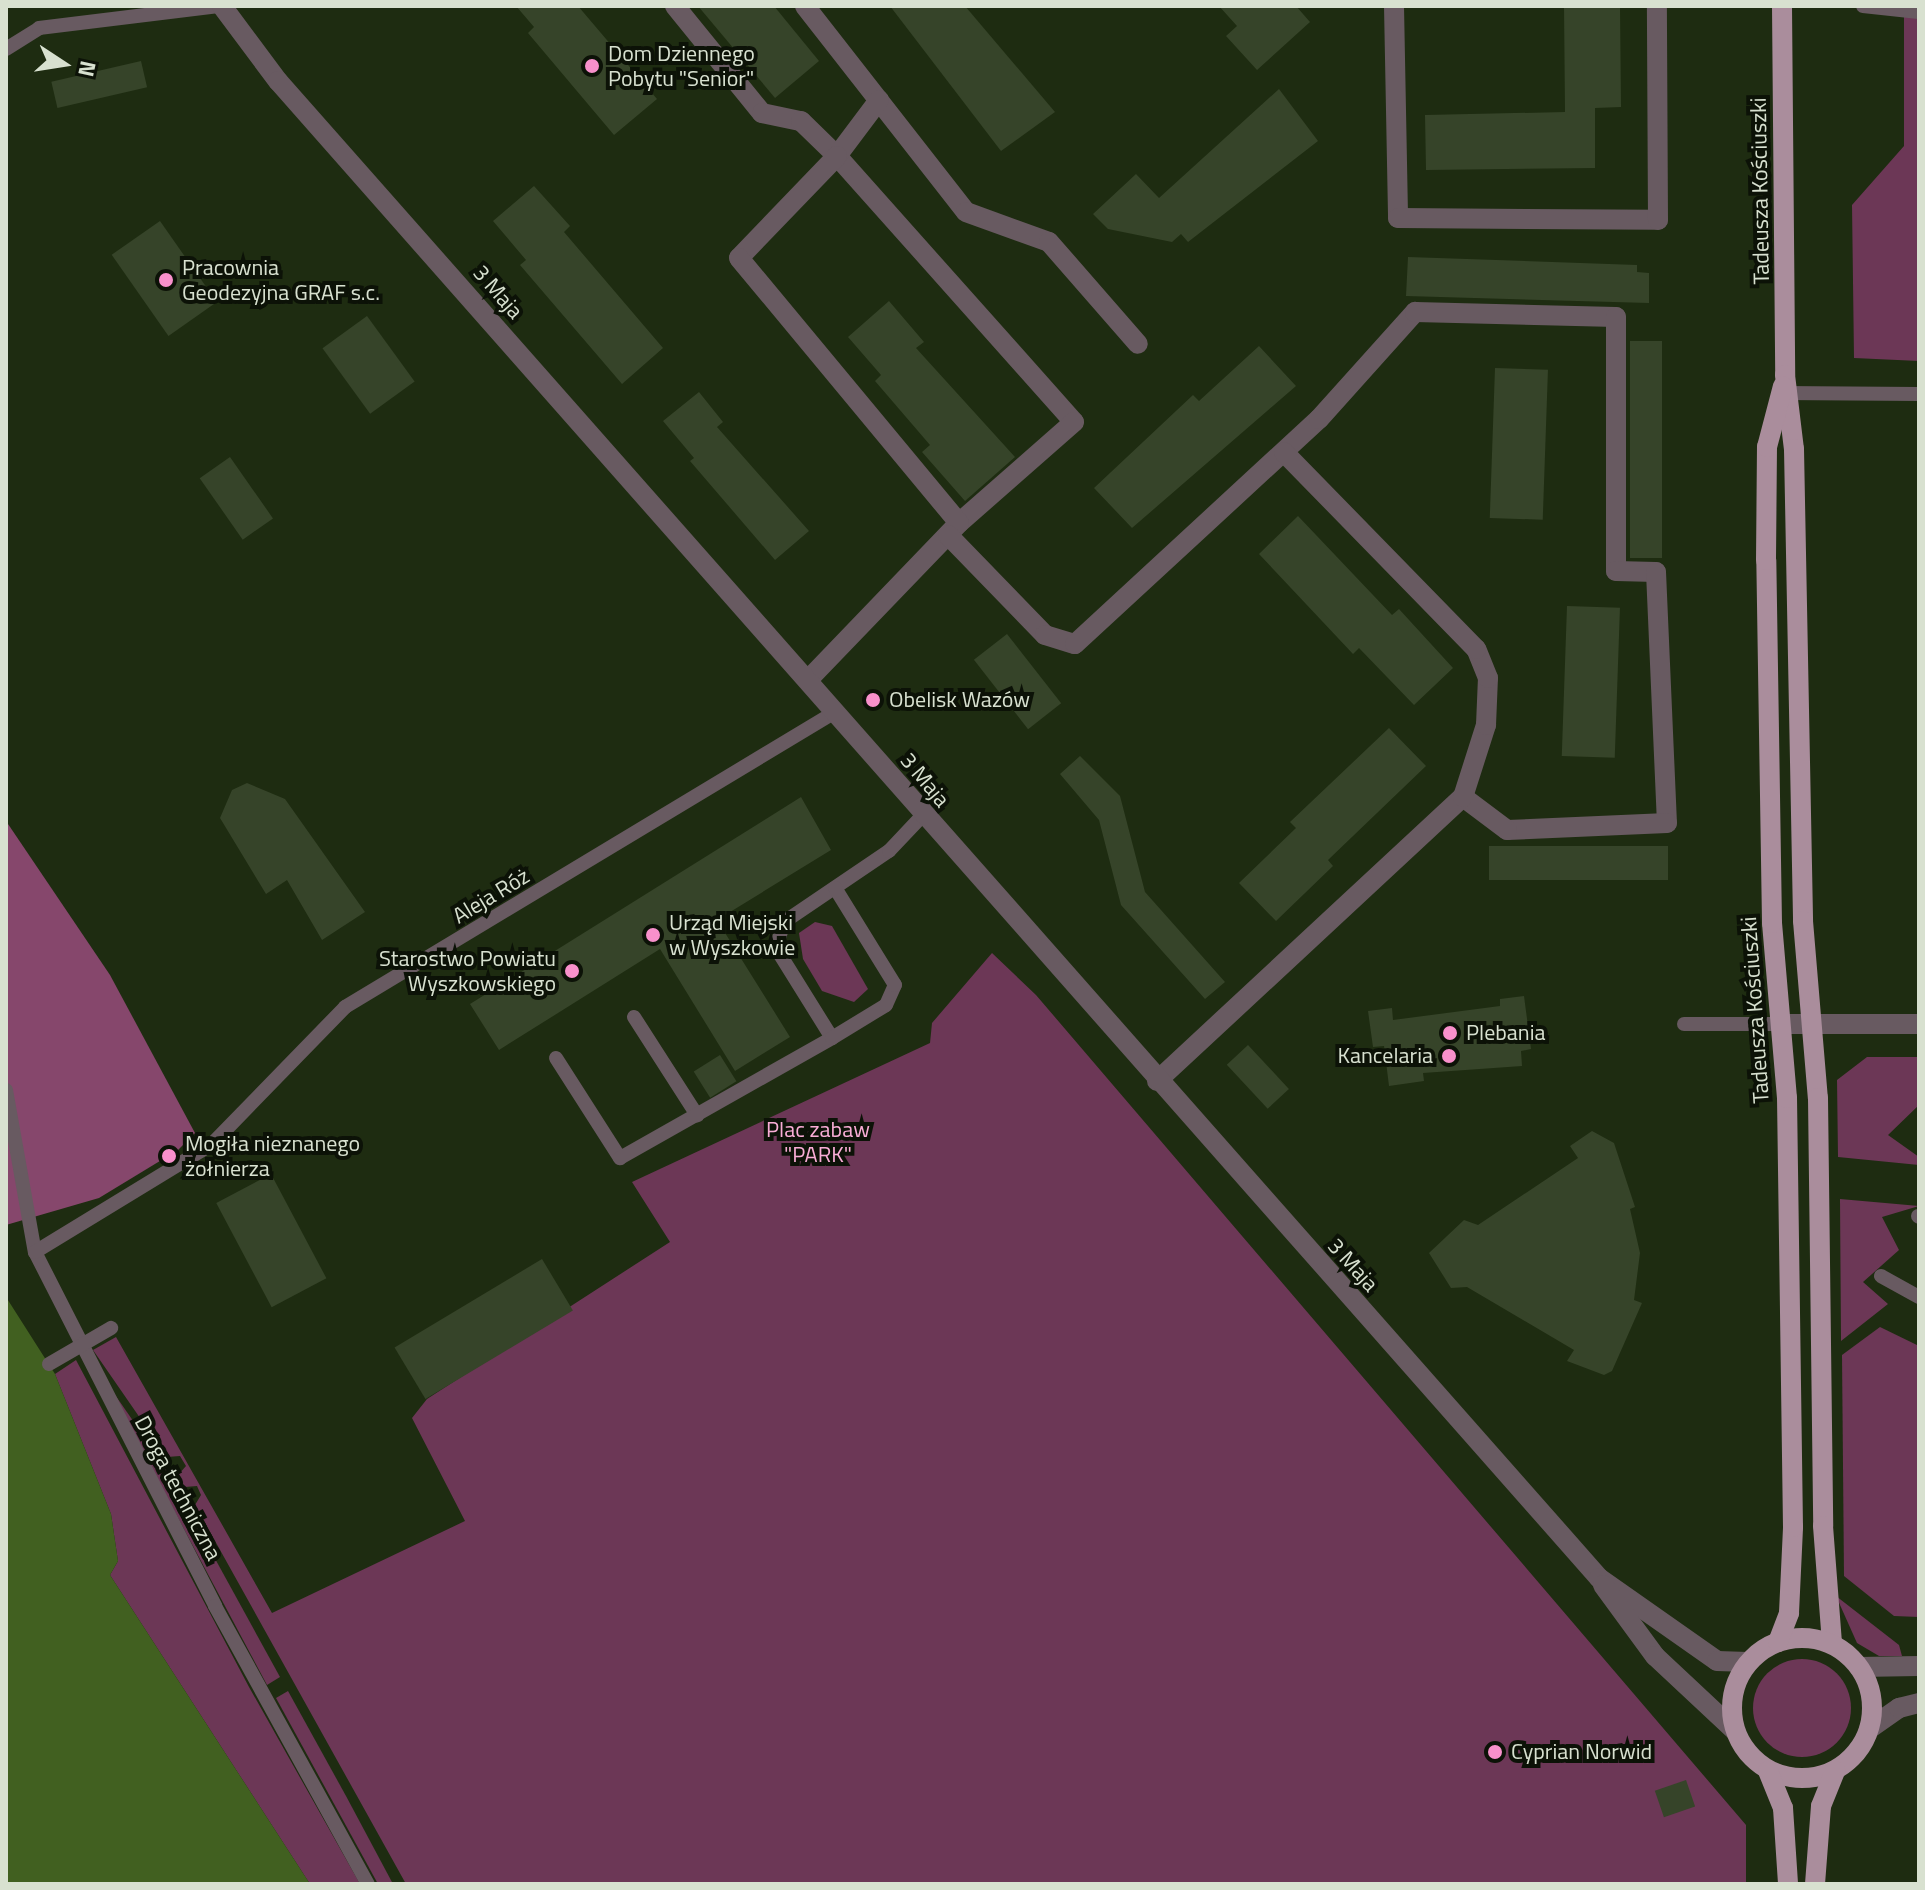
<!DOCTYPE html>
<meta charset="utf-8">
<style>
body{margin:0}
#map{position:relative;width:1925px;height:1890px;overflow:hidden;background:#1e2c11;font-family:"Titillium Web",sans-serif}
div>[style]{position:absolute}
.green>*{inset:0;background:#6c3756}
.round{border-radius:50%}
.forest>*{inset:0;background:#86476c}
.water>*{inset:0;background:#416020}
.building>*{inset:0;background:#364429;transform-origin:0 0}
.service>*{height:14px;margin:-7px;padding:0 7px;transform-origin:7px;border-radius:7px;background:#685a61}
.minor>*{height:20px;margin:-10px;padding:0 10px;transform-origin:10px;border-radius:10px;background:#685a61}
.tertiary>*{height:20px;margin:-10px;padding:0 10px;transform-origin:10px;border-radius:10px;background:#685a61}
.primary>*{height:20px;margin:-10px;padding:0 10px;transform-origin:10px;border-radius:10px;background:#aa8d9c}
.primary>.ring{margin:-10px;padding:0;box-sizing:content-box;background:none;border:20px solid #aa8d9c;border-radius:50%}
.dots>*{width:22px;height:22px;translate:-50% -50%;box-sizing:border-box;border:4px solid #0c1207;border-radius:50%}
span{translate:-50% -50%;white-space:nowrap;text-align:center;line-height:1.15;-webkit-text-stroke:8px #0c1207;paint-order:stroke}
.poi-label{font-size:22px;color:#d8e1d0}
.left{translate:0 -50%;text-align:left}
.right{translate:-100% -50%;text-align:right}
.street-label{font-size:22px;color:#d8e1d0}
.park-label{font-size:22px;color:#f9add6}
.frame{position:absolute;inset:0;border:8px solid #d8e1d0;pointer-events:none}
.north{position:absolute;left:24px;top:24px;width:80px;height:80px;-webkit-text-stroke:6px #0c1207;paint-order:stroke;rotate:102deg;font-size:22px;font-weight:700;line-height:32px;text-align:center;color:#d8e1d0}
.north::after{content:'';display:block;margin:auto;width:28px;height:36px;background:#d8e1d0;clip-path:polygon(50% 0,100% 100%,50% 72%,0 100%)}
</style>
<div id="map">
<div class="green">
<div style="clip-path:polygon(1904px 6px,1919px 6px,1919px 361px,1854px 358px,1852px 205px,1904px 146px)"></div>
<div style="clip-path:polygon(815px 922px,832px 926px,868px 989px,854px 1002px,822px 991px,803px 959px,799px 933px)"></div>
<div style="clip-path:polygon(992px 953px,1036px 995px,1746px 1825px,1746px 1884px,406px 1884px,195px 1505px,201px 1495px,197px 1486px,185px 1487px,178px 1475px,186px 1466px,180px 1456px,167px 1457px,93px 1350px,116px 1337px,272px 1613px,465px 1521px,412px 1418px,427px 1399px,670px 1242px,632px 1182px,930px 1043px,932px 1023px)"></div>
<div style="clip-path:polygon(1867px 1057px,1919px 1057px,1919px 1105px,1888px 1135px,1919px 1157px,1919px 1165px,1838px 1157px,1837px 1080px)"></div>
<div style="clip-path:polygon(1840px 1199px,1919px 1206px,1882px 1217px,1899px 1250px,1863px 1282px,1888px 1304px,1841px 1341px)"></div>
<div style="clip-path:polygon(1880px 1327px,1919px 1346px,1919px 1617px,1894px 1616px,1844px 1576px,1842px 1355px)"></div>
<div style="clip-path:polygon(76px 1360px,249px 1687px,360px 1884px,310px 1884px,110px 1575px,118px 1561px,111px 1514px,55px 1374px)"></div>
<div style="clip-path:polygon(104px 1379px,163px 1464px,280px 1677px,267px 1685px)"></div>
<div style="clip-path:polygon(1836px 1596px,1899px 1645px,1902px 1656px,1879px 1656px,1857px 1643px)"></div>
<div class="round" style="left:1753px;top:1659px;width:98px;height:98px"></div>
<div style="clip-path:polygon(288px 1691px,346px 1796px,393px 1884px,378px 1884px,276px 1698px)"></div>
</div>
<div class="forest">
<div style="clip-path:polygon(6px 821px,110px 975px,195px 1133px,178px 1150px,99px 1198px,6px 1225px)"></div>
</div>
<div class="water">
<div style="clip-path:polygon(6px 1297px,55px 1374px,111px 1514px,118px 1561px,110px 1575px,310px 1884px,6px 1884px)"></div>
</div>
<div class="building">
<div style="clip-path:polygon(516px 6px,578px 6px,657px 99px,614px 135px,528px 33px,534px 27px)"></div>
<div style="clip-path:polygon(698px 6px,774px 6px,819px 61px,775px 98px)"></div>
<div style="clip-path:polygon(890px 6px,965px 6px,1055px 112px,1001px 151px)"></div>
<div style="clip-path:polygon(1219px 6px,1296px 6px,1310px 22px,1257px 70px,1226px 36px,1237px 26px)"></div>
<div style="clip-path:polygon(1564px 6px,1620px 6px,1621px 107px,1595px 108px,1595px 168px,1426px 170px,1425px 115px,1565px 112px)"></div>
<div style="left:141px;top:61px;width:27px;height:92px;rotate:77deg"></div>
<div style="clip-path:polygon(1279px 89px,1318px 141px,1188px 242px,1181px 234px,1172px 242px,1108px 229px,1093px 214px,1136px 174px,1159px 198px)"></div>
<div style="clip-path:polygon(534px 186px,570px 226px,564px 232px,663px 348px,622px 384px,520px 265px,526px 260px,493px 221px)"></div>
<div style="left:160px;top:221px;width:99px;height:59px;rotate:55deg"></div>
<div style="clip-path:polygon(1408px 257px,1637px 265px,1637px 272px,1649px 273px,1649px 303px,1406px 296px)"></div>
<div style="clip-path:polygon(889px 301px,924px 342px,916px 348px,1015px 457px,965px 501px,922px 452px,930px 445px,875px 381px,881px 375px,848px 337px)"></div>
<div style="left:367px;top:316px;width:81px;height:55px;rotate:54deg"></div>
<div style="left:1630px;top:341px;width:32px;height:217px"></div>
<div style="clip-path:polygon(1259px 346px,1296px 386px,1132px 528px,1094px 488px,1193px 395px,1199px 401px)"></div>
<div style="left:1495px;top:368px;width:53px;height:150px;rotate:2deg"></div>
<div style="clip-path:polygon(699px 392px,723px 422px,717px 427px,809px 531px,775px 560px,690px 461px,694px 458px,663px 421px)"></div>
<div style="left:230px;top:457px;width:75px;height:37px;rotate:55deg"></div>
<div style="clip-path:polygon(1298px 516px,1392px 615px,1399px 609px,1453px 668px,1414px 705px,1359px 648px,1353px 654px,1259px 554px)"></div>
<div style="left:1567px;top:606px;width:53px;height:150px;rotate:2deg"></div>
<div style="left:1007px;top:634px;width:88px;height:42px;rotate:52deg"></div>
<div style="clip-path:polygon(1389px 728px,1426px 766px,1328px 860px,1333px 866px,1276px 921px,1239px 883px,1296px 828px,1290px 822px)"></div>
<div style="clip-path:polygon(1080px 756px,1120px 796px,1145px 892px,1225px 982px,1205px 999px,1121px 905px,1099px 820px,1060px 774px)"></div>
<div style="clip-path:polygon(247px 783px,285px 799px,365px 912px,322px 940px,287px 880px,266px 894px,220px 818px,232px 790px)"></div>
<div style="clip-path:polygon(801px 797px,831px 850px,717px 920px,790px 1037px,735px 1071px,660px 949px,499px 1050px,470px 1004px)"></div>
<div style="left:1668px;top:846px;width:34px;height:179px;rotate:90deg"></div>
<div style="clip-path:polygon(1524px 996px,1531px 1049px,1521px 1051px,1522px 1066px,1423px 1073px,1424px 1081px,1389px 1086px,1384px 1046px,1373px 1047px,1368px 1011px,1392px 1008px,1393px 1020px,1500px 1006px,1500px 999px)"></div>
<div style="left:1248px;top:1045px;width:60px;height:29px;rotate:47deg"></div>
<div style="left:720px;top:1055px;width:31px;height:31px;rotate:58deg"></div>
<div style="clip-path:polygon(1592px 1131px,1614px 1143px,1635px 1207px,1630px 1209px,1640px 1253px,1634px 1300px,1642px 1303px,1612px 1371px,1604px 1375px,1567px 1361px,1574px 1350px,1467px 1287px,1451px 1288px,1429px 1253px,1464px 1220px,1478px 1225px,1578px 1158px,1570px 1146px)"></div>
<div style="left:271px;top:1174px;width:118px;height:62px;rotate:62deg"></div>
<div style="left:542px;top:1259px;width:60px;height:172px;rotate:59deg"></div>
<div style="left:1686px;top:1780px;width:28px;height:33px;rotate:71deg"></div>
</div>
<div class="service">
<div style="left:1863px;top:6px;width:56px;rotate:6.1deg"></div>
<div style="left:6px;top:49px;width:39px;rotate:-32deg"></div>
<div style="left:39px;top:28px;width:181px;rotate:-7deg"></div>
<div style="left:1781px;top:393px;width:138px;rotate:0.4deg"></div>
<div style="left:634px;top:1017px;width:117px;rotate:57.3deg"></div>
<div style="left:1684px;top:1024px;width:99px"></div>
<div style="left:832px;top:1038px;width:106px;rotate:-121.9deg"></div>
<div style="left:776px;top:948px;width:27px;rotate:-73deg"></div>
<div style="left:784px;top:922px;width:127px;rotate:-34.1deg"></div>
<div style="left:889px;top:851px;width:50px;rotate:-46.6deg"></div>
<div style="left:556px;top:1058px;width:119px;rotate:57.4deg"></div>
<div style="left:620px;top:1158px;width:244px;rotate:-29.5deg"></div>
<div style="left:832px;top:1038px;width:63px;rotate:-31.4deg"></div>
<div style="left:886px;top:1005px;width:22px;rotate:-66deg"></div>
<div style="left:895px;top:985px;width:114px;rotate:-121.7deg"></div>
<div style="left:6px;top:1090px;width:165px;rotate:79.9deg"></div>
<div style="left:35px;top:1252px;width:397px;rotate:63deg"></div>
<div style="left:215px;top:1606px;width:317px;rotate:61.2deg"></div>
<div style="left:1918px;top:1216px;width:1px;rotate:45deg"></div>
<div style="left:35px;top:1252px;width:207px;rotate:-31.4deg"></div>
<div style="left:212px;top:1144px;width:191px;rotate:-45.8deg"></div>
<div style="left:345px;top:1007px;width:572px;rotate:-31.05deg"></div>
<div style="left:1881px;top:1276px;width:43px;rotate:28.9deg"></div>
<div style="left:49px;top:1364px;width:72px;rotate:-30.1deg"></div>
</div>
<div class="minor">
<div style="left:675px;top:6px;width:138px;rotate:50.9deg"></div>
<div style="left:762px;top:113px;width:40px;rotate:12deg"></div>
<div style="left:801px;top:121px;width:50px;rotate:44.2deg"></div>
<div style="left:837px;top:156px;width:356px;rotate:48.3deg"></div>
<div style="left:1074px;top:422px;width:153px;rotate:138.7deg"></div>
<div style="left:959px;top:523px;width:218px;rotate:133.9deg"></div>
<div style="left:805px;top:6px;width:261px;rotate:52deg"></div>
<div style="left:966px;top:212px;width:88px;rotate:19.9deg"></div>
<div style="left:1049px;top:242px;width:135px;rotate:48.9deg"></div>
<div style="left:1394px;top:6px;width:212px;rotate:88.9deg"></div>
<div style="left:1398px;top:218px;width:260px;rotate:0.4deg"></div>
<div style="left:1658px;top:220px;width:214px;rotate:-90.3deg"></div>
<div style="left:879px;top:100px;width:70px;rotate:126.9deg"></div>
<div style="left:837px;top:156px;width:141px;rotate:133.9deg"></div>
<div style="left:739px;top:258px;width:344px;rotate:50.3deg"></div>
<div style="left:948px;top:535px;width:139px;rotate:45.9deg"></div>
<div style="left:1045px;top:635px;width:31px;rotate:17deg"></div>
<div style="left:1075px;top:644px;width:332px;rotate:-42.7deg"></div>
<div style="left:1319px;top:419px;width:144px;rotate:-48.1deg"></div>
<div style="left:1415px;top:312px;width:201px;rotate:1.4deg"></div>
<div style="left:1616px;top:317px;width:254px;rotate:90deg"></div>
<div style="left:1616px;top:571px;width:40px;rotate:1.4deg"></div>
<div style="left:1656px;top:572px;width:251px;rotate:87.5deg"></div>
<div style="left:1667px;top:823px;width:160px;rotate:177.5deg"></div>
<div style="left:1507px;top:830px;width:55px;rotate:-143.1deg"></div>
<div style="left:1783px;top:1024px;width:136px"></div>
<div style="left:1157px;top:1081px;width:417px;rotate:-42.9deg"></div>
<div style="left:1463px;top:797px;width:76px;rotate:-72.3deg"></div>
<div style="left:1486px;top:725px;width:47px;rotate:-87.6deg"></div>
<div style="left:1488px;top:678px;width:31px;rotate:-112deg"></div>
<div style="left:1476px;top:649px;width:275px;rotate:-134.3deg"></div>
</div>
<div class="tertiary">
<div style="left:222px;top:6px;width:94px;rotate:53.3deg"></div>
<div style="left:278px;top:81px;width:1997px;rotate:48.57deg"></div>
<div style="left:1599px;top:1578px;width:144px;rotate:35.1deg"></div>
<div style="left:1717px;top:1661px;width:31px;rotate:2deg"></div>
<div style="left:1603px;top:1585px;width:88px;rotate:53.8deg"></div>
<div style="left:1655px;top:1656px;width:108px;rotate:43.1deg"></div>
<div style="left:1859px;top:1667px;width:60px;rotate:-1deg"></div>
<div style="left:1869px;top:1729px;width:37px;rotate:-35deg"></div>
<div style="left:1899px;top:1708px;width:21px;rotate:-14deg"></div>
</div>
<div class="primary">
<div style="left:1782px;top:6px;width:369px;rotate:89.5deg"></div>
<div style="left:1785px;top:375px;width:75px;rotate:83.1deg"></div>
<div style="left:1794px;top:449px;width:472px;rotate:88.9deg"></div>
<div style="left:1803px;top:921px;width:178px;rotate:85.2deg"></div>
<div style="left:1818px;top:1098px;width:428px;rotate:89.3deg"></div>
<div style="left:1823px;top:1526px;width:118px;rotate:85.6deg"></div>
<div class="ring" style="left:1732px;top:1638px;width:120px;height:120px"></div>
<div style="left:1778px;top:1642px;width:31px;rotate:-69deg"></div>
<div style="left:1789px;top:1613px;width:86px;rotate:-87.3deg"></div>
<div style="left:1793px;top:1527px;width:429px;rotate:-90.8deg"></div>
<div style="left:1787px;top:1098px;width:176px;rotate:-94.9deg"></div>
<div style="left:1772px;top:923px;width:363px;rotate:-90.9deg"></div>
<div style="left:1766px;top:560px;width:113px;rotate:-89.5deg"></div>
<div style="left:1767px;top:447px;width:63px;rotate:-75.3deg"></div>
<div style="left:1768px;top:1771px;width:40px;rotate:68deg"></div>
<div style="left:1783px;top:1808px;width:76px;rotate:86.2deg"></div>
<div style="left:1815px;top:1884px;width:78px;rotate:-85.6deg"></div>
<div style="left:1821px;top:1806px;width:38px;rotate:-68deg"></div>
</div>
<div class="dots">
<div style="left:592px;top:66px;background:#f890cb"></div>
<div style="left:166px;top:280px;background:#f890cb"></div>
<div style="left:873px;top:700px;background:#f890cb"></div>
<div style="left:653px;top:935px;background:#f890cb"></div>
<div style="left:572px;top:971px;background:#f890cb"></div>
<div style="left:1450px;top:1033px;background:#f890cb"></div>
<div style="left:1449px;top:1056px;background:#f890cb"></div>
<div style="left:169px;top:1156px;background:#f890cb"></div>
<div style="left:1495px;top:1752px;background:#f890cb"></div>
</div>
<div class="poi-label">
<span class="left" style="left:608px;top:66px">Dom Dziennego<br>Pobytu "Senior"</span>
<span class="left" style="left:182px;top:280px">Pracownia<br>Geodezyjna GRAF s.c.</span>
<span class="left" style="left:889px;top:700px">Obelisk Wazów</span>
<span class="left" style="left:669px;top:935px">Urząd Miejski<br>w Wyszkowie</span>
<span class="right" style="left:556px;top:971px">Starostwo Powiatu<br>Wyszkowskiego</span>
<span class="left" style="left:1466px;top:1033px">Plebania</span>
<span class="right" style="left:1433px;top:1056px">Kancelaria</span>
<span class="left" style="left:185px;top:1156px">Mogiła nieznanego<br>żołnierza</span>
<span class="left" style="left:1511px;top:1752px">Cyprian Norwid</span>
</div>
<div class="street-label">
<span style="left:1760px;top:191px;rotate:-91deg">Tadeusza Kościuszki</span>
<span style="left:498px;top:292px;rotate:49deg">3 Maja</span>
<span style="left:925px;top:780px;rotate:50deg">3 Maja</span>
<span style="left:491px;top:896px;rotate:-31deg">Aleja Róż</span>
<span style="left:1755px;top:1010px;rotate:-94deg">Tadeusza Kościuszki</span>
<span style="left:1353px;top:1265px;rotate:48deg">3 Maja</span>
<span style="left:178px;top:1488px;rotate:62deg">Droga techniczna</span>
</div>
<div class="park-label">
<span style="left:818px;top:1142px">Plac zabaw<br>"PARK"</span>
</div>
<div class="frame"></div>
<div class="north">N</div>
</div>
